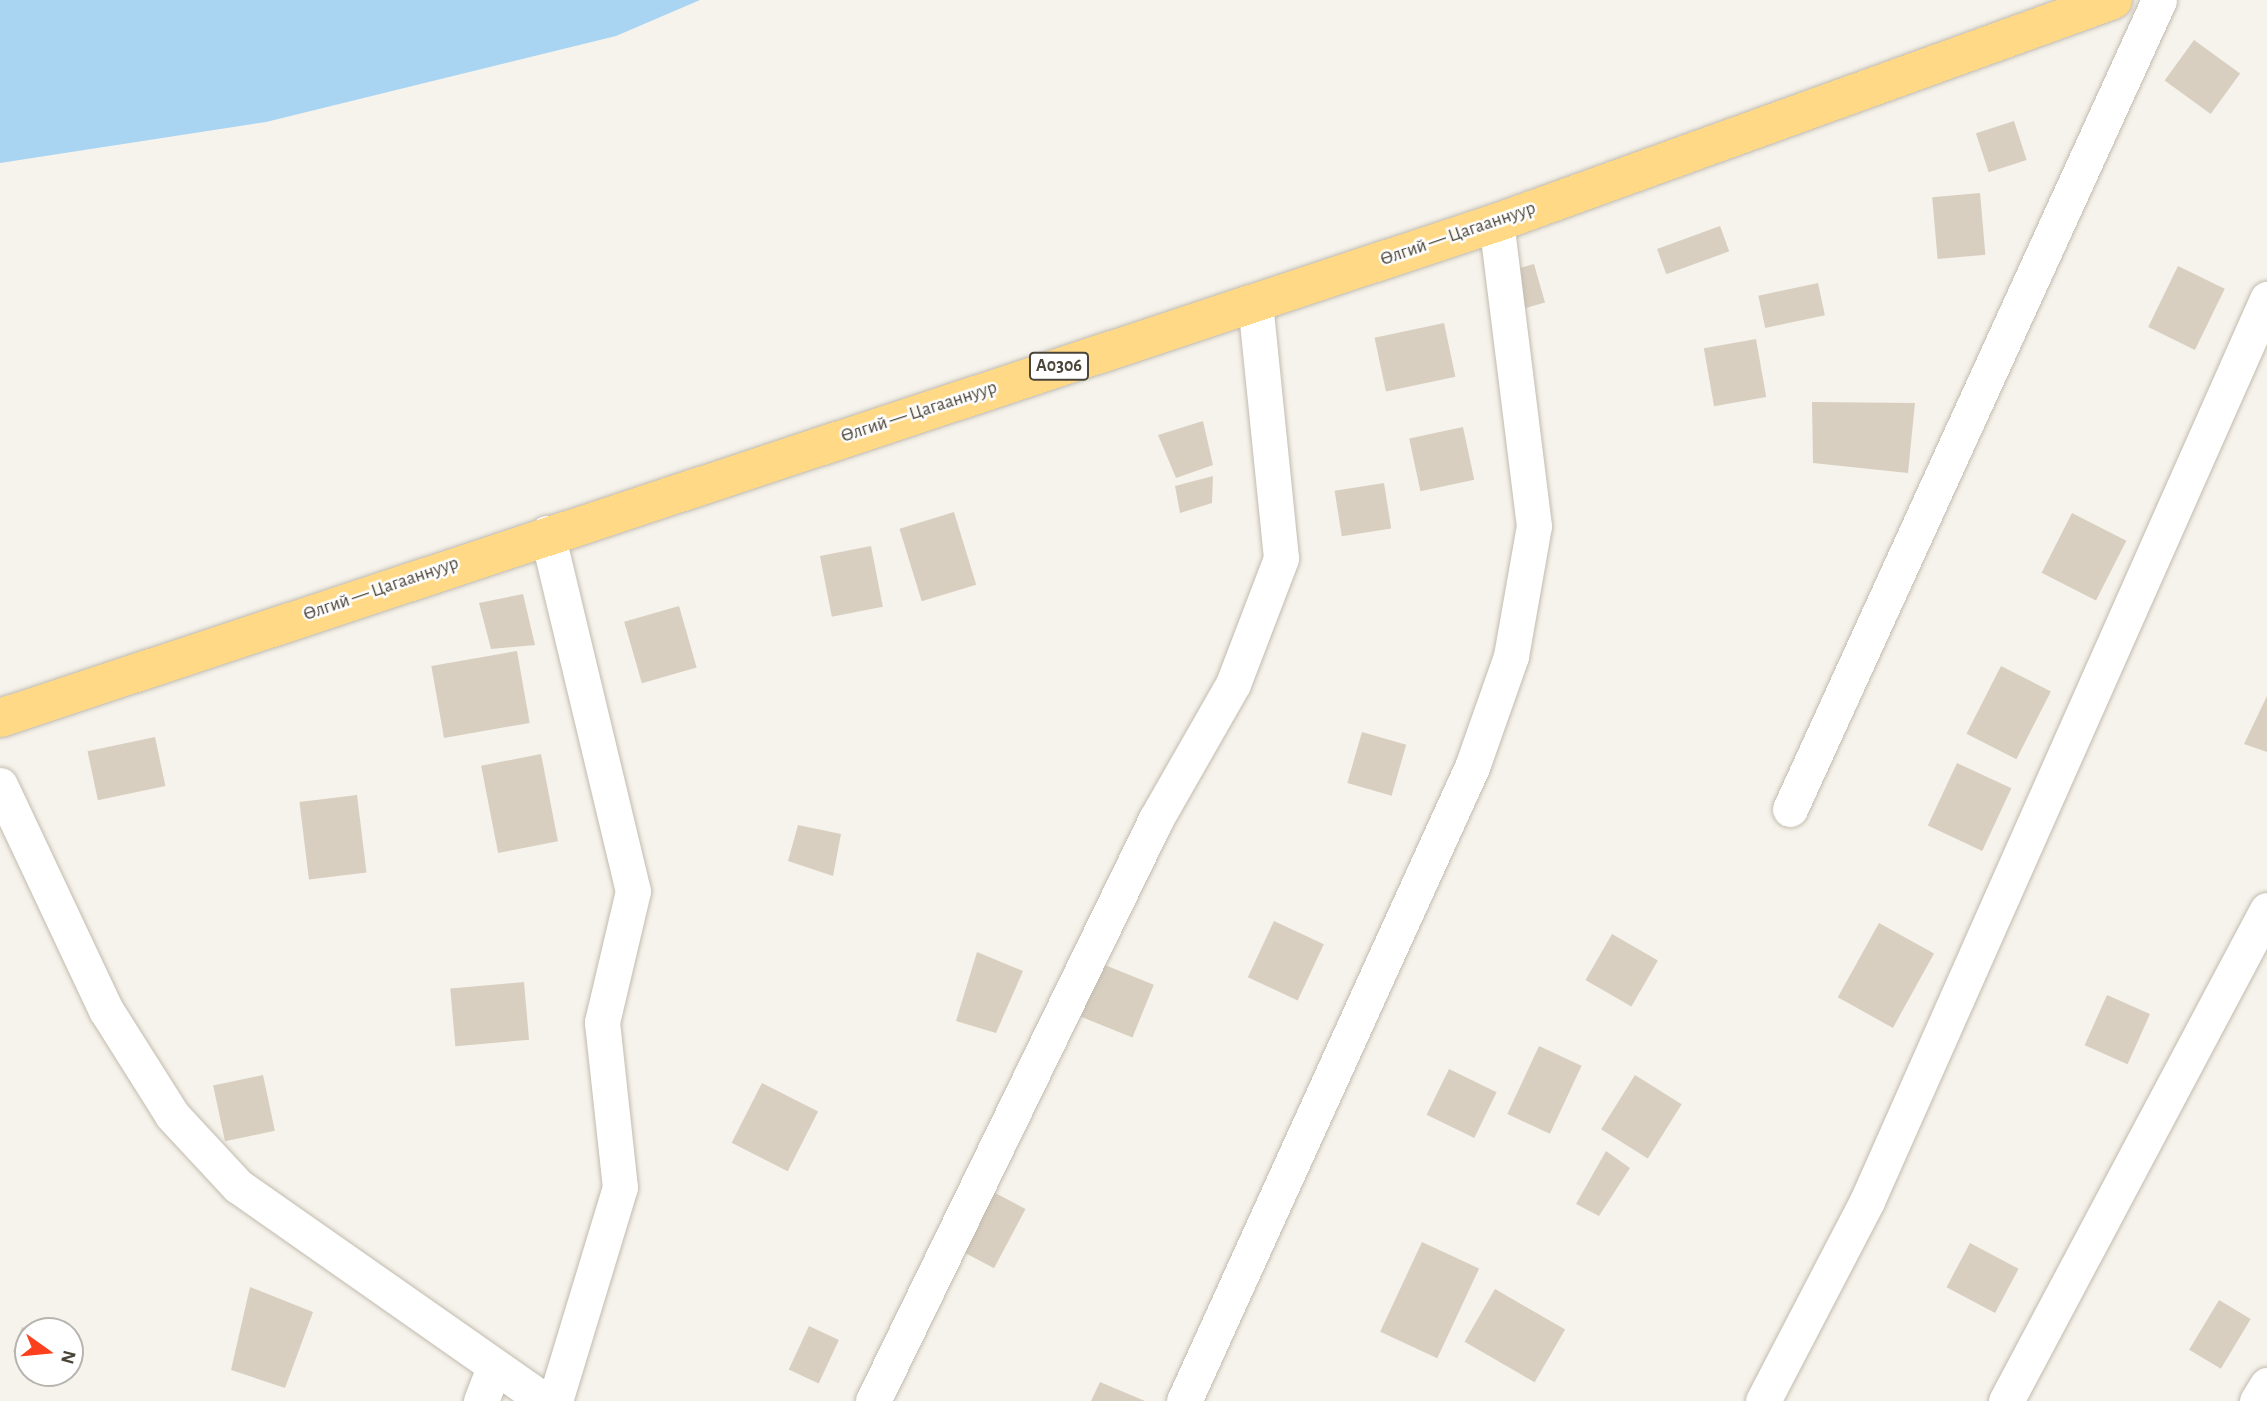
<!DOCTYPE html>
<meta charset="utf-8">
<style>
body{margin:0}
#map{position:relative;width:2267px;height:1401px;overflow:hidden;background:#f6f3ec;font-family:"Alegreya Sans",sans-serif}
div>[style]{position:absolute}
.water>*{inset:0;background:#a9d4f2}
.building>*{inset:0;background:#d8cfc1;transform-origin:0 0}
.roads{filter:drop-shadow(0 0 2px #c2bbae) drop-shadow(0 0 2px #c2bbae)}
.minor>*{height:35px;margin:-17.5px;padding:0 17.5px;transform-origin:17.5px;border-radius:17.5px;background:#fff}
.trunk>*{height:38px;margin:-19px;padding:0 19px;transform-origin:19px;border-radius:19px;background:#ffd985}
span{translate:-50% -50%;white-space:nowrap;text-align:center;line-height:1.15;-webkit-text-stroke:5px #fff;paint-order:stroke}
.shield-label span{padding:2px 5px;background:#fff;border:2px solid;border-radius:5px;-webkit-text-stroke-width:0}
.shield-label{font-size:18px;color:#4b4439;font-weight:700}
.street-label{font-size:19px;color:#4b4439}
.north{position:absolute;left:14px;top:1317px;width:70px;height:70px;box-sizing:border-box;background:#fff;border:2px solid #b7b4b0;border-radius:50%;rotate:105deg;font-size:19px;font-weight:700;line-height:28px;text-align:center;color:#4b4439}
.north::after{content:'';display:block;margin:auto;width:24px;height:32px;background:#fc3f1d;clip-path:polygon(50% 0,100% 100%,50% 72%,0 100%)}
</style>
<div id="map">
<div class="water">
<div style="clip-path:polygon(0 0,700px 0,616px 36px,266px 122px,0 163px)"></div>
</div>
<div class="building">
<div style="left:2194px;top:40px;width:57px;height:50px;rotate:36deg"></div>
<div style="left:2014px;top:121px;width:41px;height:40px;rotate:72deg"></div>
<div style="left:1980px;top:193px;width:62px;height:48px;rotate:85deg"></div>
<div style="left:1720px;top:226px;width:27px;height:67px;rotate:70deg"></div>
<div style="left:1534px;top:264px;width:40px;height:45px;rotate:74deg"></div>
<div style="left:2178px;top:266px;width:52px;height:68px;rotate:26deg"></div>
<div style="left:1818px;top:283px;width:33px;height:61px;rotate:78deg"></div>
<div style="left:1444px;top:323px;width:55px;height:71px;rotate:78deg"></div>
<div style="left:1756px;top:339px;width:59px;height:53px;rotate:80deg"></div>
<div style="clip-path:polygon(1812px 402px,1915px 403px,1908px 473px,1813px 463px)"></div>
<div style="clip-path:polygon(1203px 421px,1213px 465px,1176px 478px,1158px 435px)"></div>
<div style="left:1463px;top:427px;width:54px;height:55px;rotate:78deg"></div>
<div style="clip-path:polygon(1213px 476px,1212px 503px,1180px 513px,1175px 486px)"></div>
<div style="left:1384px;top:483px;width:46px;height:50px;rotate:81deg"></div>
<div style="left:954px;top:512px;width:76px;height:57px;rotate:73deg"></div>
<div style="left:2072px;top:513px;width:61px;height:67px;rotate:27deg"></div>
<div style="left:871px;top:546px;width:62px;height:52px;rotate:79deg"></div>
<div style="clip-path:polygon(523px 594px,535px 645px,491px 649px,479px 603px)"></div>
<div style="left:679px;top:606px;width:64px;height:57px;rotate:74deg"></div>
<div style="left:517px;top:651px;width:73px;height:87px;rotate:80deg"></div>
<div style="left:2001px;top:666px;width:56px;height:76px;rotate:27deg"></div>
<div style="clip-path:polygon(2267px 696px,2267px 752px,2244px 744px)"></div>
<div style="left:1362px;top:732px;width:46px;height:53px;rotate:16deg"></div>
<div style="left:155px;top:737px;width:50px;height:69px;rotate:78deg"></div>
<div style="left:541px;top:754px;width:89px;height:61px;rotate:79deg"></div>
<div style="left:1957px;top:763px;width:60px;height:69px;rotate:25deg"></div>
<div style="left:357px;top:795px;width:78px;height:58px;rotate:83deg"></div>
<div style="clip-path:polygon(798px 825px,841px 834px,833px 876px,788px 861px)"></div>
<div style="left:1274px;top:921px;width:55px;height:62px;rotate:25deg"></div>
<div style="left:1879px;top:923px;width:63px;height:85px;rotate:29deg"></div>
<div style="left:1612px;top:934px;width:53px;height:53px;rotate:30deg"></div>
<div style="clip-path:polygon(977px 952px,1023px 971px,996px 1033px,956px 1021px)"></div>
<div style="left:1100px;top:963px;width:58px;height:57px;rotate:22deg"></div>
<div style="left:524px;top:982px;width:58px;height:74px;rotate:85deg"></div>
<div style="left:2107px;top:995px;width:47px;height:55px;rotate:24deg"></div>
<div style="left:1539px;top:1046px;width:47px;height:75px;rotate:25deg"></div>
<div style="left:1449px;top:1069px;width:53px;height:51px;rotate:26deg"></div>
<div style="left:263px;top:1075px;width:57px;height:51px;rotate:78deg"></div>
<div style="left:1635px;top:1075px;width:55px;height:64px;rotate:32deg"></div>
<div style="left:762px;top:1083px;width:63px;height:67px;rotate:27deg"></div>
<div style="clip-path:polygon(1606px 1151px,1630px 1168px,1599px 1216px,1576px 1204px)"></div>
<div style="left:984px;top:1187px;width:47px;height:67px;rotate:28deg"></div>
<div style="left:1422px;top:1242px;width:63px;height:99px;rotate:25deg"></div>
<div style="left:1970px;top:1243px;width:55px;height:50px;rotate:28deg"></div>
<div style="clip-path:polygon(250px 1287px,313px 1312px,285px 1388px,231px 1370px)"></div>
<div style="left:1495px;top:1289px;width:81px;height:61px;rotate:30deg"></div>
<div style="left:2219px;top:1300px;width:37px;height:58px;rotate:31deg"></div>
<div style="left:809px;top:1326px;width:33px;height:48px;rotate:25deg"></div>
<div style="clip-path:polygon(22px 1327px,33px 1330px,28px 1357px,13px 1352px)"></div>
<div style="clip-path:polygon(1100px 1382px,1145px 1401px,1091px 1401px)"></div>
</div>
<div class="roads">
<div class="minor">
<div style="left:547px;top:533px;width:368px;rotate:76.5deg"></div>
<div style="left:633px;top:891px;width:135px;rotate:103.3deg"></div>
<div style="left:602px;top:1022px;width:166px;rotate:83.8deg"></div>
<div style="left:620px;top:1187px;width:224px;rotate:106.9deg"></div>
<div style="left:0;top:785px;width:249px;rotate:64.8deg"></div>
<div style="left:106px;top:1010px;width:124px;rotate:57.8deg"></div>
<div style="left:172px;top:1115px;width:97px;rotate:47.1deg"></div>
<div style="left:238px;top:1186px;width:375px;rotate:35deg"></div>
<div style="left:1790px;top:809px;width:889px;rotate:-65.48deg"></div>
<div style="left:481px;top:1401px;width:33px;rotate:-69deg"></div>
<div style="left:873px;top:1401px;width:647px;rotate:-64.07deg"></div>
<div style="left:1156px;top:819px;width:155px;rotate:-60.3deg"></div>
<div style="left:1233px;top:684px;width:135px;rotate:-69.1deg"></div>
<div style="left:1281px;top:558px;width:257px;rotate:-95.8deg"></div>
<div style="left:1184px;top:1401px;width:696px;rotate:-65.57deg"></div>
<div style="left:1472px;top:767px;width:118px;rotate:-70.6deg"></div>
<div style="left:1511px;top:656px;width:132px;rotate:-80deg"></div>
<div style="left:1534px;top:526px;width:305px;rotate:-97.1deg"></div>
<div style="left:1763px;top:1401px;width:225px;rotate:-62.5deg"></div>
<div style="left:1867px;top:1201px;width:987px;rotate:-66.08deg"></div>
<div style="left:2006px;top:1401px;width:556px;rotate:-62.01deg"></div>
<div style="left:2257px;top:1401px;width:19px;rotate:-58deg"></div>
</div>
<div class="trunk">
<div style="left:0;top:718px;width:1576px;rotate:-18.31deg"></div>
<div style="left:1496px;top:223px;width:656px;rotate:-19.87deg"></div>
</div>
</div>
<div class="shield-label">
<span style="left:1059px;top:366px">A0306</span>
</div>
<div class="street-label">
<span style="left:1458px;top:234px;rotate:-19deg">Өлгий — Цагааннуур</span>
<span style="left:919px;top:412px;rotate:-18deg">Өлгий — Цагааннуур</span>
<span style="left:381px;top:589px;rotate:-19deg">Өлгий — Цагааннуур</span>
</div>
<div class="north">N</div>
</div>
